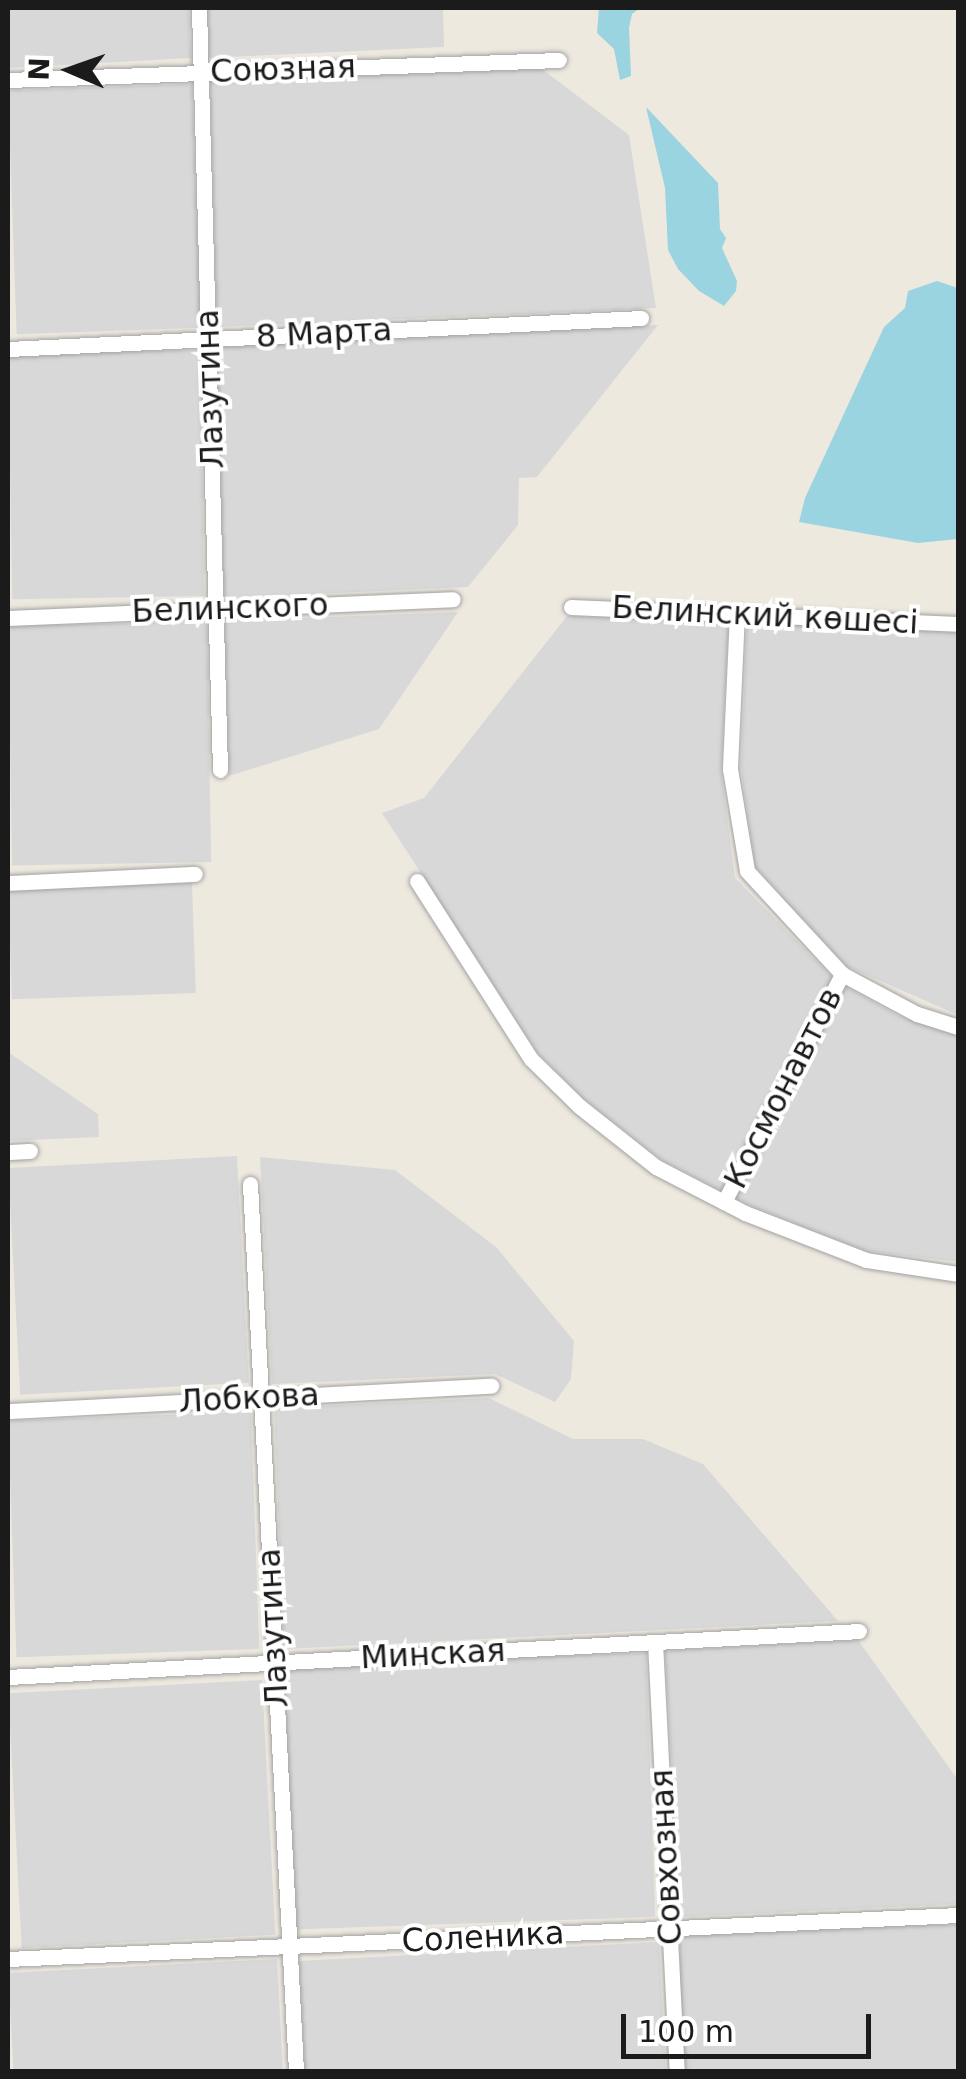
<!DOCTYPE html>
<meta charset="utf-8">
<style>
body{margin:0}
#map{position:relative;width:966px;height:2079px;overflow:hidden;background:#eee9df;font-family:"DejaVu Sans",sans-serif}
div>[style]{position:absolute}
.residential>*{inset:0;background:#d9d8d8;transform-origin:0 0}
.water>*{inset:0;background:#9bd4e1}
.roads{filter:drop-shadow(0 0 2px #a2a2a2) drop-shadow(0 0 2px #a2a2a2)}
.minor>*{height:15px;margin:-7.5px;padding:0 7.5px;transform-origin:7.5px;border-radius:7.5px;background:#fff}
span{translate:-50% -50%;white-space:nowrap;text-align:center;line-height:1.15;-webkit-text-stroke:8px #fff;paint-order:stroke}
.street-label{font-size:32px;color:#1b1b1b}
.frame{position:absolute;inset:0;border:10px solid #1b1b1b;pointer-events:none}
.north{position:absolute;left:20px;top:20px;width:100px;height:100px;-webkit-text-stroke:8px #fff;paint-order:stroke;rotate:272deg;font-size:28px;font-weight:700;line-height:40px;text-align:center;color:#1b1b1b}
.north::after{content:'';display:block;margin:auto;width:35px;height:45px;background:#1b1b1b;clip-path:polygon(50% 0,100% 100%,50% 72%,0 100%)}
.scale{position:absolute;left:621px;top:2014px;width:250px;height:45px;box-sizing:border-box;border:5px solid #1b1b1b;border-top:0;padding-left:12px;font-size:30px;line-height:35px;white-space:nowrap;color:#1b1b1b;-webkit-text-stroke:8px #fff;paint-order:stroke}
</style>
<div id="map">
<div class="residential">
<div style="clip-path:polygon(8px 8px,189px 8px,191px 58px,8px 68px)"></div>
<div style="clip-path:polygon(207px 8px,443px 8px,444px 47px,208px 58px)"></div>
<div style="clip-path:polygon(542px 69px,629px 135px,656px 308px,217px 327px,210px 81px)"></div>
<div style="left:192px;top:84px;width:244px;height:184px;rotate:88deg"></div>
<div style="clip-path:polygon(658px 325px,537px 477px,519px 478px,518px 525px,468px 587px,224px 598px,216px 347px)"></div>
<div style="left:200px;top:350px;width:246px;height:192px;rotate:89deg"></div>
<div style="clip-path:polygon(458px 612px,379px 729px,229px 776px,225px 621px)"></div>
<div style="clip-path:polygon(567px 616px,729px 619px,721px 770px,735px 878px,837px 982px,899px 1016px,958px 1036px,958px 1262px,866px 1251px,749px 1205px,662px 1160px,583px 1098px,537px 1052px,382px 813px,424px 798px)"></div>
<div style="clip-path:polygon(747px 621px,958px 629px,958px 1015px,846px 966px,755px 866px,741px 768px)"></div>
<div style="left:207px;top:622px;width:240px;height:199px;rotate:89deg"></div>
<div style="left:192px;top:883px;width:110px;height:184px;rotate:88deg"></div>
<div style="clip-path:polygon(8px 1052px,98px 1114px,99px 1137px,8px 1141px)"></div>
<div style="left:237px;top:1156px;width:227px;height:229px;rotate:87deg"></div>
<div style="clip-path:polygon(260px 1157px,395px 1170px,496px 1247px,574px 1341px,571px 1379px,555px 1402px,495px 1374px,272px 1384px)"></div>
<div style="clip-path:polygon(489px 1398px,573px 1439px,643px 1439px,703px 1464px,838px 1621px,284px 1649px,274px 1408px)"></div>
<div style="left:251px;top:1412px;width:237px;height:243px;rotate:88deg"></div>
<div style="clip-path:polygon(858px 1640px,958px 1780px,958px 1904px,681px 1917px,665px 1651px)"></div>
<div style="left:646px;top:1653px;width:264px;height:362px;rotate:88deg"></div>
<div style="left:262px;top:1680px;width:255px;height:254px;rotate:87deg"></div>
<div style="left:958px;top:1925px;width:146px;height:278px;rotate:90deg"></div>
<div style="left:659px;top:1942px;width:129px;height:361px;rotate:87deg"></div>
<div style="left:277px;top:1959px;width:112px;height:269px;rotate:87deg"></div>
</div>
<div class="water">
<div style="clip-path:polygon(599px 8px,640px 8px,632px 14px,629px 28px,631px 76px,620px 80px,614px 49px,597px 33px)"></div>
<div style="clip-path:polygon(646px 107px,718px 183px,720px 229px,726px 238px,722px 248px,737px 281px,736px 291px,724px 306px,699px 291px,678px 269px,668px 250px,665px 188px)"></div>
<div style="clip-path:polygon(937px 281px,958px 288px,958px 539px,918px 543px,799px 522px,805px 498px,884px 327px,905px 308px,908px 291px)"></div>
</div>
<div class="roads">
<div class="minor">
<div style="left:199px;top:8px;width:762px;rotate:88.42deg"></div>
<div style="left:8px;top:80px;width:551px;rotate:-2.08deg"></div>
<div style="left:8px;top:349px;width:634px;rotate:-2.8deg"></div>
<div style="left:571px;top:607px;width:387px;rotate:2.5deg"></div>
<div style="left:737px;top:613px;width:156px;rotate:92.6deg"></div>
<div style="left:730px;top:769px;width:103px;rotate:80.5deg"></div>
<div style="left:747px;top:871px;width:140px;rotate:47.3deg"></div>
<div style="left:842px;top:974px;width:85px;rotate:28.1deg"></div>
<div style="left:917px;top:1014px;width:43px;rotate:17.6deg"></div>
<div style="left:8px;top:618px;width:445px;rotate:-2.4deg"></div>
<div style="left:417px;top:881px;width:211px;rotate:57.4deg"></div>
<div style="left:531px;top:1059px;width:67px;rotate:44.4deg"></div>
<div style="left:579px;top:1106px;width:98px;rotate:38.4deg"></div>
<div style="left:656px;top:1167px;width:100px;rotate:27.3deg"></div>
<div style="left:745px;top:1213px;width:130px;rotate:21.2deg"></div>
<div style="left:866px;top:1260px;width:93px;rotate:8.7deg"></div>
<div style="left:8px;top:883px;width:187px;rotate:-2.8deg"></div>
<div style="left:8px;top:1152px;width:22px;rotate:-3deg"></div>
<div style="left:250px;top:1184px;width:889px;rotate:87.03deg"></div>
<div style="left:724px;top:1202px;width:257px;rotate:-62.6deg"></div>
<div style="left:8px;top:1411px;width:484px;rotate:-3deg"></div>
<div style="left:655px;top:1642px;width:431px;rotate:87.1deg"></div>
<div style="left:8px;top:1677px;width:852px;rotate:-3.09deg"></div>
<div style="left:8px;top:1959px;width:951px;rotate:-2.65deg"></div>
</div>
</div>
<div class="street-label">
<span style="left:283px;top:69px;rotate:-2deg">Союзная</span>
<span style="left:324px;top:333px;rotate:-3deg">8 Марта</span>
<span style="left:210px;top:389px;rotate:-92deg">Лазутина</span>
<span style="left:230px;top:608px;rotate:-2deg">Белинского</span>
<span style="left:765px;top:615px;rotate:3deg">Белинский көшесі</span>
<span style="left:783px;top:1088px;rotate:-63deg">Космонавтов</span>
<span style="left:249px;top:1398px;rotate:-3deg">Лобкова</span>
<span style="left:273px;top:1628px;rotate:-93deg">Лазутина</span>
<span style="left:433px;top:1654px;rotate:-3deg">Минская</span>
<span style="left:666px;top:1857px;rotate:-93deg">Совхозная</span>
<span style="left:483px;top:1937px;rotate:-3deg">Соленика</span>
</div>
<div class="frame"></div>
<div class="north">N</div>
<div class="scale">100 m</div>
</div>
